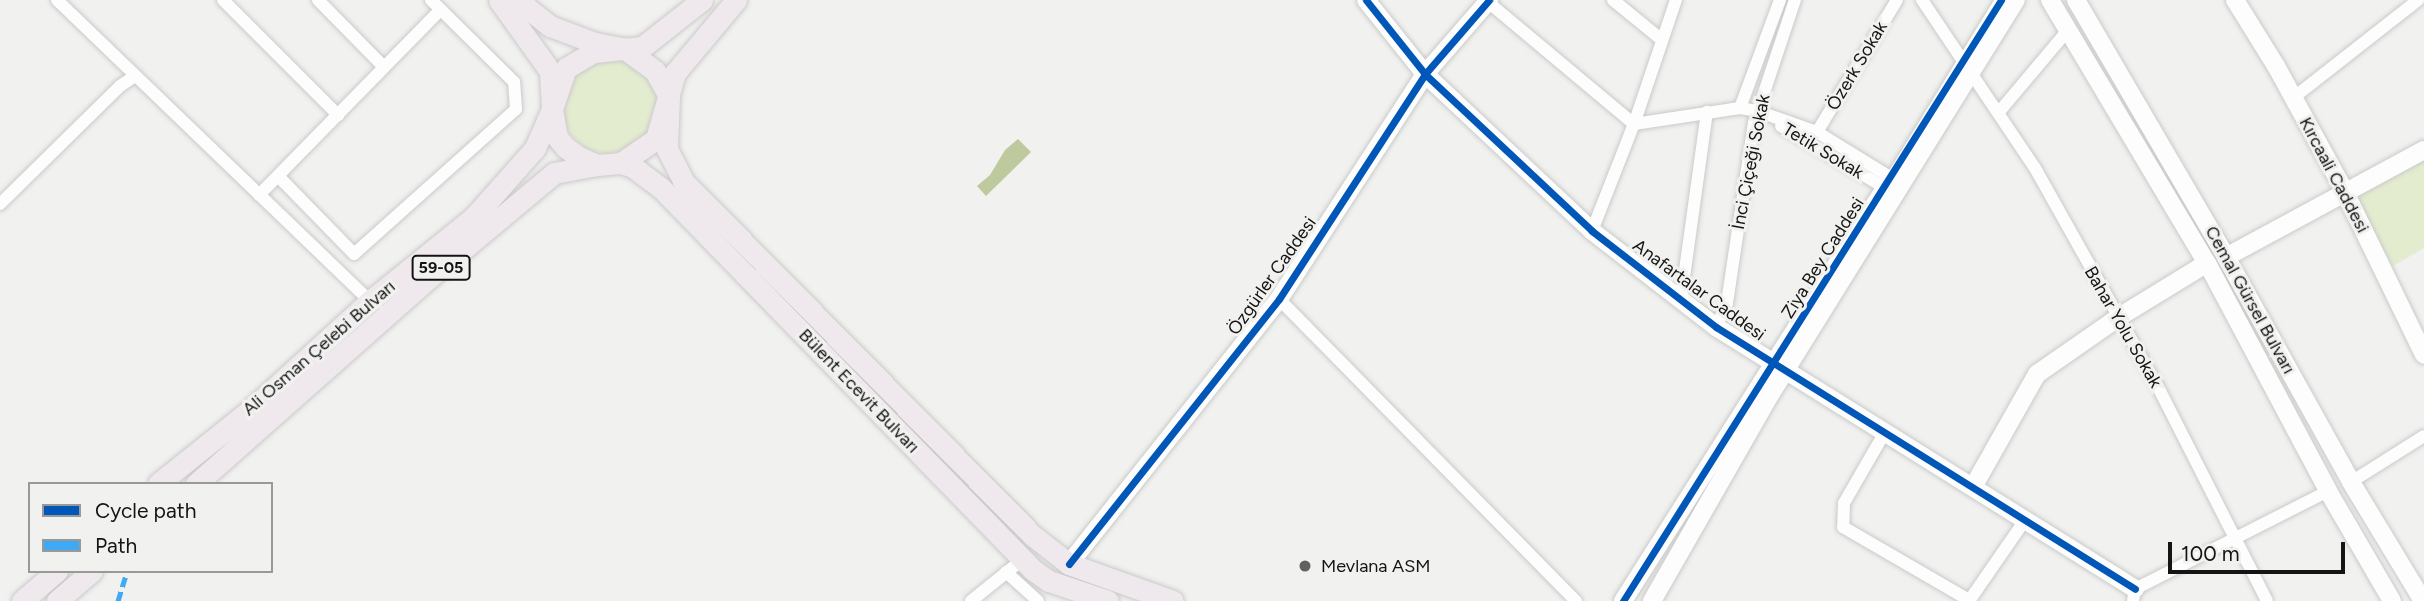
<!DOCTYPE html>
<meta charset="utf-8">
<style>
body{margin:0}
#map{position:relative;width:2424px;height:601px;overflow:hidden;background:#f1f1f0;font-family:Figtree,sans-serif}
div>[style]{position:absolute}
.green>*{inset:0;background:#e4ecd0}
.round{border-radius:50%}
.water>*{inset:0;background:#bec99e}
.roads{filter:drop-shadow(0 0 2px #cacac9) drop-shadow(0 0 2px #cacac9)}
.street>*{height:12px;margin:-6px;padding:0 6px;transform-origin:6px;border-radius:6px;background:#fdfdfd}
.secondary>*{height:18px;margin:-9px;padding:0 9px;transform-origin:9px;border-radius:9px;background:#fdfdfd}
.primary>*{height:21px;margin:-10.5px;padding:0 10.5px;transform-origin:10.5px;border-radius:10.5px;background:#efe9ee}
.quiet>*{height:5px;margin-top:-2.5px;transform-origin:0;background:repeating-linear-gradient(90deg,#3fa9f5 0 10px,transparent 0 15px)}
.cycleway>*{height:7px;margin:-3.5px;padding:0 3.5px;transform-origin:3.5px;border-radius:3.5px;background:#0057b8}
.dots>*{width:19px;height:19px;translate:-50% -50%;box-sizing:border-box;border:4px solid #f1f2ef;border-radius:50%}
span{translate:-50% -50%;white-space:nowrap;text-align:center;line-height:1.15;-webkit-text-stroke:6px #f1f2ef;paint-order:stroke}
.shield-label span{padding:2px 5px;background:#f1f2ef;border:2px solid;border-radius:5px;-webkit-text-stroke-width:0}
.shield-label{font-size:16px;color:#141513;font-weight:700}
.street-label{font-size:18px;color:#141513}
.poi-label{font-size:18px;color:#141513}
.left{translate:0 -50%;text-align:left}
.legend{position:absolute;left:28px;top:482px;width:245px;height:91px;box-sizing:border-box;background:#f1f2ef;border:2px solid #999a97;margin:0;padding:9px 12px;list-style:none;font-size:21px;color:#141513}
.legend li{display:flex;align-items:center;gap:14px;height:35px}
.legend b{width:35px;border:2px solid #999a97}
.scale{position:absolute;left:2168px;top:542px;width:177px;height:32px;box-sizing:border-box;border:4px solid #141513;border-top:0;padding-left:9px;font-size:21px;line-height:24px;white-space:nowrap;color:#141513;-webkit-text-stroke:5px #f1f2ef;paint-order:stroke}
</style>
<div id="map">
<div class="green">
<div class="round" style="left:562px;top:58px;width:96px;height:96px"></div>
<div style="clip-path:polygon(2424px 160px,2424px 248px,2393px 266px,2356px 198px)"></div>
</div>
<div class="water">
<div style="clip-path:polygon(1018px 139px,1031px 152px,986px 196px,977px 186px,990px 175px,1005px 150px)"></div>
</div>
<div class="roads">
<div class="street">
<div style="left:57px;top:0;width:434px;rotate:43.9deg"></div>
<div style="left:223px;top:0;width:163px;rotate:45deg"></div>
<div style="left:318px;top:0;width:94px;rotate:45.4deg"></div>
<div style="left:1613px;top:0;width:63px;rotate:39.2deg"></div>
<div style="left:1922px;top:0;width:202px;rotate:56.1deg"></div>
<div style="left:2035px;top:168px;width:249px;rotate:60.7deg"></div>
<div style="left:2157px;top:385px;width:242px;rotate:63deg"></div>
<div style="left:1488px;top:2px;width:190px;rotate:39.9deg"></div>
<div style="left:2293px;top:98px;width:159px;rotate:-38.1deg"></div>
<div style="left:1740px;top:108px;width:115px;rotate:-69.7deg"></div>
<div style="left:1999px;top:112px;width:107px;rotate:-49.9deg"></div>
<div style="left:1634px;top:124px;width:107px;rotate:-8.6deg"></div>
<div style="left:1740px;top:108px;width:17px;rotate:10deg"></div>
<div style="left:1757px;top:111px;width:64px;rotate:19.3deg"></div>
<div style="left:1817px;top:132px;width:95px;rotate:31.7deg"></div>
<div style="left:1781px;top:126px;width:129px;rotate:30.7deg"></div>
<div style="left:1817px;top:132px;width:154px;rotate:-58.8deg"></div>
<div style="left:278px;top:176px;width:109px;rotate:45.7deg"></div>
<div style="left:354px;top:254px;width:217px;rotate:-41.8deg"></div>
<div style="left:516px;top:109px;width:27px;rotate:-94deg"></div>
<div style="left:514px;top:82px;width:117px;rotate:-135.3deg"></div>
<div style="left:1891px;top:179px;width:210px;rotate:-58.4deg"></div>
<div style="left:259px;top:195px;width:259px;rotate:-45.6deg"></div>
<div style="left:0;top:204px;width:168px;rotate:-44.5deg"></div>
<div style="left:120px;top:86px;width:18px;rotate:-34deg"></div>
<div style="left:1592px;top:231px;width:115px;rotate:-68.6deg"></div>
<div style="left:1634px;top:124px;width:131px;rotate:-71.3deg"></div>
<div style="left:1279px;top:299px;width:424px;rotate:45.5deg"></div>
<div style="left:1681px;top:299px;width:189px;rotate:-82.1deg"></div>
<div style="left:1716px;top:327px;width:26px;rotate:-65deg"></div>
<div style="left:1727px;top:303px;width:182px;rotate:-81.5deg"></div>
<div style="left:1754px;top:123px;width:130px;rotate:-71.6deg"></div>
<div style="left:1885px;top:432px;width:82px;rotate:120deg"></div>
<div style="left:1844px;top:503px;width:24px;rotate:92deg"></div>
<div style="left:1843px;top:527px;width:146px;rotate:30.1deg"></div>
<div style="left:2351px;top:482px;width:86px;rotate:-32.2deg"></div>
<div style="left:1006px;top:572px;width:43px;rotate:42.2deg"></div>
<div style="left:971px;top:601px;width:65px;rotate:-38.8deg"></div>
<div style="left:1969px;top:601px;width:98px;rotate:-55.3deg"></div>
<div style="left:2133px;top:601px;width:12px;rotate:-81deg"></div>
<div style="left:2135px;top:589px;width:216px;rotate:-26.9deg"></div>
</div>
<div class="secondary">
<div style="left:1366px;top:0;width:95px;rotate:51.4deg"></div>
<div style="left:1425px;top:74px;width:229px;rotate:43.2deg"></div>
<div style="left:1592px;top:231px;width:157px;rotate:37.7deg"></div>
<div style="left:1716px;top:327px;width:494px;rotate:32deg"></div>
<div style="left:2050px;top:0;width:306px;rotate:59.2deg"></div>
<div style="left:2207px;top:263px;width:258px;rotate:62deg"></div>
<div style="left:2328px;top:491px;width:127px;rotate:59.8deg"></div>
<div style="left:2076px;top:0;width:298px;rotate:59.7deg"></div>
<div style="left:2226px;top:257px;width:257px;rotate:60.9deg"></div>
<div style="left:2351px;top:482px;width:139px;rotate:58.8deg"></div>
<div style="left:2235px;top:0;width:78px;rotate:58.2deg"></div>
<div style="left:2276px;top:66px;width:141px;rotate:61.3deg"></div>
<div style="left:2344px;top:190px;width:183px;rotate:64.1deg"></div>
<div style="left:2226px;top:257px;width:225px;rotate:-28.4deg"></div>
<div style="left:1973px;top:487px;width:130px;rotate:-60.5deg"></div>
<div style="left:2037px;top:374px;width:100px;rotate:-34.8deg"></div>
<div style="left:2119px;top:317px;width:103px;rotate:-31.5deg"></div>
<div style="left:1069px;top:564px;width:338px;rotate:-51.6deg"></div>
<div style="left:1279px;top:299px;width:268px;rotate:-57deg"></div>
<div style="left:1425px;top:74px;width:98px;rotate:-49.1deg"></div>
<div style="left:1623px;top:601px;width:500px;rotate:-57.6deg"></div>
<div style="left:1652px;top:601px;width:237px;rotate:-60.2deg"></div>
<div style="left:1770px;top:395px;width:465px;rotate:-58.1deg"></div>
</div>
<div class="primary">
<div style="left:517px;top:0;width:42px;rotate:38.2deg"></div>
<div style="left:550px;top:26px;width:48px;rotate:20.7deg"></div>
<div style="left:595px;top:43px;width:31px;rotate:11deg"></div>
<div style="left:625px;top:49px;width:37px;rotate:36deg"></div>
<div style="left:655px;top:71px;width:29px;rotate:61deg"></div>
<div style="left:669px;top:96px;width:53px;rotate:92.2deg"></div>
<div style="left:667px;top:149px;width:36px;rotate:63deg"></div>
<div style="left:683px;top:181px;width:497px;rotate:45.4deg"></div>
<div style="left:1032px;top:535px;width:47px;rotate:38.1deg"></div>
<div style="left:1069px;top:564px;width:110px;rotate:19.6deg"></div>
<div style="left:702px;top:0;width:76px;rotate:141.9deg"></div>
<div style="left:642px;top:47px;width:49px;rotate:174.2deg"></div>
<div style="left:593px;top:52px;width:31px;rotate:149deg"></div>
<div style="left:566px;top:68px;width:43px;rotate:108.9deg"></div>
<div style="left:552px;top:109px;width:28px;rotate:80deg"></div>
<div style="left:557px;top:137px;width:13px;rotate:51deg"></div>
<div style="left:565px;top:147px;width:17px;rotate:36deg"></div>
<div style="left:579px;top:157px;width:20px;rotate:24deg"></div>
<div style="left:597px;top:165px;width:24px;rotate:-5deg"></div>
<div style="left:621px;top:163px;width:42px;rotate:-34.4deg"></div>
<div style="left:656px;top:139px;width:69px;rotate:-73.9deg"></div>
<div style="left:675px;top:73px;width:95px;rotate:-50.1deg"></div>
<div style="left:621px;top:163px;width:13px;rotate:18deg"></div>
<div style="left:633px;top:167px;width:36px;rotate:37deg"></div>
<div style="left:662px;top:189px;width:532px;rotate:45.76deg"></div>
<div style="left:1033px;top:570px;width:19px;rotate:35deg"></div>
<div style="left:1049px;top:581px;width:62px;rotate:18.7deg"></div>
<div style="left:158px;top:484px;width:115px;rotate:-38.7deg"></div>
<div style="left:248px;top:412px;width:165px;rotate:-42.3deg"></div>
<div style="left:370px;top:301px;width:134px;rotate:-38.9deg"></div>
<div style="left:474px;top:217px;width:92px;rotate:-48.5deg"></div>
<div style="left:535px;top:148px;width:43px;rotate:-66.4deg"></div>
<div style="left:552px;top:109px;width:38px;rotate:-93deg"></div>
<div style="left:550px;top:71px;width:87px;rotate:-125.7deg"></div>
<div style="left:196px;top:484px;width:314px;rotate:-41.5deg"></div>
<div style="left:431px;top:276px;width:160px;rotate:-39.9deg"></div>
<div style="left:554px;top:173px;width:44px;rotate:-10.5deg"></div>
<div style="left:22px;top:601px;width:46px;rotate:-40.6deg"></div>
<div style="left:57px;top:601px;width:46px;rotate:-40.6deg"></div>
</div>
</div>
<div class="quiet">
<div style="left:118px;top:601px;width:31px;rotate:-73deg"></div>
</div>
<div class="cycleway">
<div style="left:1366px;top:0;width:95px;rotate:51.4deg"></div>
<div style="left:1425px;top:74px;width:229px;rotate:43.2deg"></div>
<div style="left:1592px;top:231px;width:157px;rotate:37.7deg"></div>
<div style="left:1716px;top:327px;width:494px;rotate:32deg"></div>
<div style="left:1069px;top:564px;width:338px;rotate:-51.6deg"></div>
<div style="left:1279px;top:299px;width:268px;rotate:-57deg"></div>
<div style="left:1425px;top:74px;width:98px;rotate:-49.1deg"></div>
<div style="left:1623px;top:601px;width:710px;rotate:-57.83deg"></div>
</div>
<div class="dots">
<div style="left:1305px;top:566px;background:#616260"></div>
</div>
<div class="shield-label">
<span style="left:441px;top:268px">59-05</span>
</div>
<div class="street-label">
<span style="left:1857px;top:66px;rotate:-59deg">Özerk Sokak</span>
<span style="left:1823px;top:151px;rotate:31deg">Tetik Sokak</span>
<span style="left:1751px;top:162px;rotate:-79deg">İnci Çiçeği Sokak</span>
<span style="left:2334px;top:175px;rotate:62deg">Kırcaali Caddesi</span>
<span style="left:1823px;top:258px;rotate:-58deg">Ziya Bey Caddesi</span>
<span style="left:1272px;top:276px;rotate:-55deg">Özgürler Caddesi</span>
<span style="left:1699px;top:290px;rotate:36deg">Anafartalar Caddesi</span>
<span style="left:2250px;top:300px;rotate:61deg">Cemal Gürsel Bulvarı</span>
<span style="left:2123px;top:327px;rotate:60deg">Bahar Yolu Sokak</span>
<span style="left:319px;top:348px;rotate:-41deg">Ali Osman Çelebi Bulvarı</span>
<span style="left:859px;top:391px;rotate:46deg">Bülent Ecevit Bulvarı</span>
</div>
<div class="poi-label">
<span class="left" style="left:1321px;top:566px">Mevlana ASM</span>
</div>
<ul class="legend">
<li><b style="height:9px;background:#0057b8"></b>Cycle path</li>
<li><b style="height:9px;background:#3fa9f5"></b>Path</li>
</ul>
<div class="scale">100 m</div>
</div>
